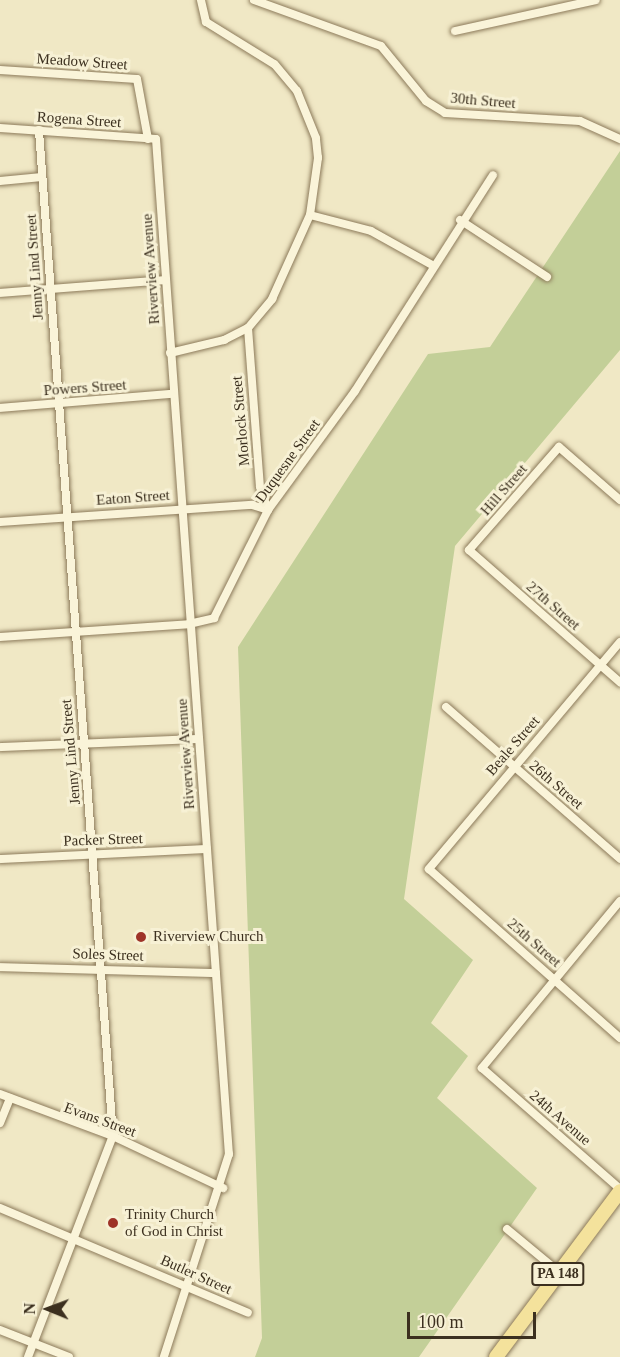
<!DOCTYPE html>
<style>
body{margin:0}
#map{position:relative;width:620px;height:1357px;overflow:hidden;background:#f0e8c5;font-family:"Times New Roman",serif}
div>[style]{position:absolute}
.green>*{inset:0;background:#c3cf98}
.roads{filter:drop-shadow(0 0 2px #8c7a5a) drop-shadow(0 0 2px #8c7a5a)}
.street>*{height:8px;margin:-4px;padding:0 4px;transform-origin:4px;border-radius:4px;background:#faf4d9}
.primary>*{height:14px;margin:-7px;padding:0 7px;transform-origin:7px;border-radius:7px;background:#f4e29c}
.dots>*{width:16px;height:16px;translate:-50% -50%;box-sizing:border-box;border:3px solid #f7f1d5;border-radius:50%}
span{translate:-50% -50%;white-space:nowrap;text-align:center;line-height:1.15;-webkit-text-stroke:6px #f7f1d5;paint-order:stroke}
.shield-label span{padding:2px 4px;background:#f7f1d5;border:2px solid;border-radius:4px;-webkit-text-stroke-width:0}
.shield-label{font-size:14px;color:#3c301f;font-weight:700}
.street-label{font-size:15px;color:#3c301f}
.poi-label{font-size:15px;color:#3c301f}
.left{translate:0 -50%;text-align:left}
.north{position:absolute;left:18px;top:1279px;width:60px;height:60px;-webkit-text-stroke:4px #f7f1d5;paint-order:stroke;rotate:271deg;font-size:16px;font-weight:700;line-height:24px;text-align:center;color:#3c301f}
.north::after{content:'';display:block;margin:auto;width:21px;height:27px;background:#3c301f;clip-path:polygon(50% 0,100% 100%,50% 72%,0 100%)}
.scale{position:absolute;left:407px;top:1312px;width:129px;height:27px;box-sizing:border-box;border:3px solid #3c301f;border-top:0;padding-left:8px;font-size:18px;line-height:21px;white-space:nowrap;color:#3c301f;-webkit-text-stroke:4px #f7f1d5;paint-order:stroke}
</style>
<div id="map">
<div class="green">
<div style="clip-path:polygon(620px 151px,620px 350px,455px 546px,404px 899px,473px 960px,431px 1023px,468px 1056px,437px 1098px,537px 1188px,419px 1357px,255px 1357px,262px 1338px,238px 647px,428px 354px,490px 347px)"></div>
</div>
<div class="roads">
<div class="street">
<div style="left:254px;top:0;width:135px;rotate:19.9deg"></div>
<div style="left:381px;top:46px;width:71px;rotate:50.7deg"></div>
<div style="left:426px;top:101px;width:22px;rotate:32deg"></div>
<div style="left:445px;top:113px;width:135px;rotate:3.4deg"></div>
<div style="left:580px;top:121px;width:44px;rotate:24.2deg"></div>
<div style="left:455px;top:31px;width:144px;rotate:-12.4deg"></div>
<div style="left:0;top:70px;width:137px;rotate:3.8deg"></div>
<div style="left:137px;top:79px;width:61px;rotate:79.6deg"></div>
<div style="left:0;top:128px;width:156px;rotate:4deg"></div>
<div style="left:156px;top:139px;width:1018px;rotate:85.89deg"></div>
<div style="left:229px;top:1154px;width:213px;rotate:107.8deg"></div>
<div style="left:0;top:181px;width:42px;rotate:-5.4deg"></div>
<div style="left:310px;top:215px;width:63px;rotate:14.7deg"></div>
<div style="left:371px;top:231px;width:72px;rotate:29.1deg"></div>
<div style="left:460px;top:220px;width:104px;rotate:33.2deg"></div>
<div style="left:0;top:293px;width:166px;rotate:-4.5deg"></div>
<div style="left:248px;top:328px;width:159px;rotate:85.7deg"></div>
<div style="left:260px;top:487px;width:24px;rotate:71deg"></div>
<div style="left:170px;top:353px;width:56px;rotate:-13.5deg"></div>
<div style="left:224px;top:340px;width:27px;rotate:-27deg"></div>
<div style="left:248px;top:328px;width:38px;rotate:-50deg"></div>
<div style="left:272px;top:299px;width:92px;rotate:-65.7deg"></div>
<div style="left:310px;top:215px;width:58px;rotate:-82deg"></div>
<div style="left:318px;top:158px;width:20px;rotate:-96deg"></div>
<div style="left:316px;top:138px;width:51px;rotate:-112deg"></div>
<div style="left:297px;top:91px;width:35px;rotate:-130deg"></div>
<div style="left:274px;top:64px;width:80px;rotate:-148.3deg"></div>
<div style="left:206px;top:22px;width:23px;rotate:-103deg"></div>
<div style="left:0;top:408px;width:172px;rotate:-4.7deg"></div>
<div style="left:620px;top:500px;width:81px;rotate:-139deg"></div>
<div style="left:559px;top:447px;width:137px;rotate:131.1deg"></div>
<div style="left:469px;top:550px;width:201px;rotate:41.2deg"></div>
<div style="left:0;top:522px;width:253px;rotate:-3.9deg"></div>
<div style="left:252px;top:505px;width:17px;rotate:17deg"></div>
<div style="left:0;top:637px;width:189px;rotate:-3.9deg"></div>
<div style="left:189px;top:624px;width:26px;rotate:-13deg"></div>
<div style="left:214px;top:618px;width:121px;rotate:-63.4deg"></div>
<div style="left:268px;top:510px;width:147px;rotate:-53.8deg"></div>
<div style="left:355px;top:391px;width:256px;rotate:-57.4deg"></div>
<div style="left:620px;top:642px;width:297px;rotate:130.1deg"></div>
<div style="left:429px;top:869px;width:255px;rotate:41.5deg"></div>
<div style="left:446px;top:707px;width:231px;rotate:41.1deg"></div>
<div style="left:0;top:747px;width:199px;rotate:-2.3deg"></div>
<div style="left:0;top:859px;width:207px;rotate:-2.8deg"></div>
<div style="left:620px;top:901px;width:217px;rotate:129.6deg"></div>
<div style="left:482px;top:1068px;width:184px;rotate:41.2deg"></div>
<div style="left:0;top:967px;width:216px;rotate:1.6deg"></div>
<div style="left:0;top:1094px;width:121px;rotate:20.4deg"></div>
<div style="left:113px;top:1136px;width:122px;rotate:25.3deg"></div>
<div style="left:0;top:1123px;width:27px;rotate:-68deg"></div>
<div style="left:0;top:1208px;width:269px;rotate:22.9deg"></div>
<div style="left:507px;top:1229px;width:67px;rotate:39.6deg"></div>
<div style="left:0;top:1330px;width:74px;rotate:21.4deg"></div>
<div style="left:28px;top:1357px;width:237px;rotate:-69deg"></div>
<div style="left:113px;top:1136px;width:1009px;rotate:-94.21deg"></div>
</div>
<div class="primary">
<div style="left:496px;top:1357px;width:207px;rotate:-53.2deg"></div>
</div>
</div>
<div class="dots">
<div style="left:141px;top:937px;background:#9e3328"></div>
<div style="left:113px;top:1223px;background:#9e3328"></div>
</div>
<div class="shield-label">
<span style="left:558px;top:1274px">PA 148</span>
</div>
<div class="street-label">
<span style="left:82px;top:62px;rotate:4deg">Meadow Street</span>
<span style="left:483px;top:101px;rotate:5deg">30th Street</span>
<span style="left:79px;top:120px;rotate:4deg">Rogena Street</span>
<span style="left:35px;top:267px;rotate:-94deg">Jenny Lind Street</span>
<span style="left:151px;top:269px;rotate:-94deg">Riverview Avenue</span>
<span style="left:85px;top:388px;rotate:-4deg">Powers Street</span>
<span style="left:241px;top:421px;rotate:-95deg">Morlock Street</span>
<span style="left:288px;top:461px;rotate:-54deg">Duquesne Street</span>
<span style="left:504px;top:490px;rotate:-49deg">Hill Street</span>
<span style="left:133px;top:498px;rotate:-4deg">Eaton Street</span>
<span style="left:553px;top:606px;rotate:41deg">27th Street</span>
<span style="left:513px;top:746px;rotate:-49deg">Beale Street</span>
<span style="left:71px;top:752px;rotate:-95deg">Jenny Lind Street</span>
<span style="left:186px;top:754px;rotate:-94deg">Riverview Avenue</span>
<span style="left:556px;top:785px;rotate:41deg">26th Street</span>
<span style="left:103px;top:840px;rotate:-2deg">Packer Street</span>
<span style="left:534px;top:943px;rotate:41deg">25th Street</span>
<span style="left:108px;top:955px;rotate:2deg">Soles Street</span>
<span style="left:560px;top:1118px;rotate:41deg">24th Avenue</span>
<span style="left:100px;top:1120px;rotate:20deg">Evans Street</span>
<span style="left:196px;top:1275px;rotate:24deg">Butler Street</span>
</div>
<div class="poi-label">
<span class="left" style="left:153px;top:937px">Riverview Church</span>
<span class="left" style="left:125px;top:1223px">Trinity Church<br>of God in Christ</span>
</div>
<div class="north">N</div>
<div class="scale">100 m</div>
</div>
